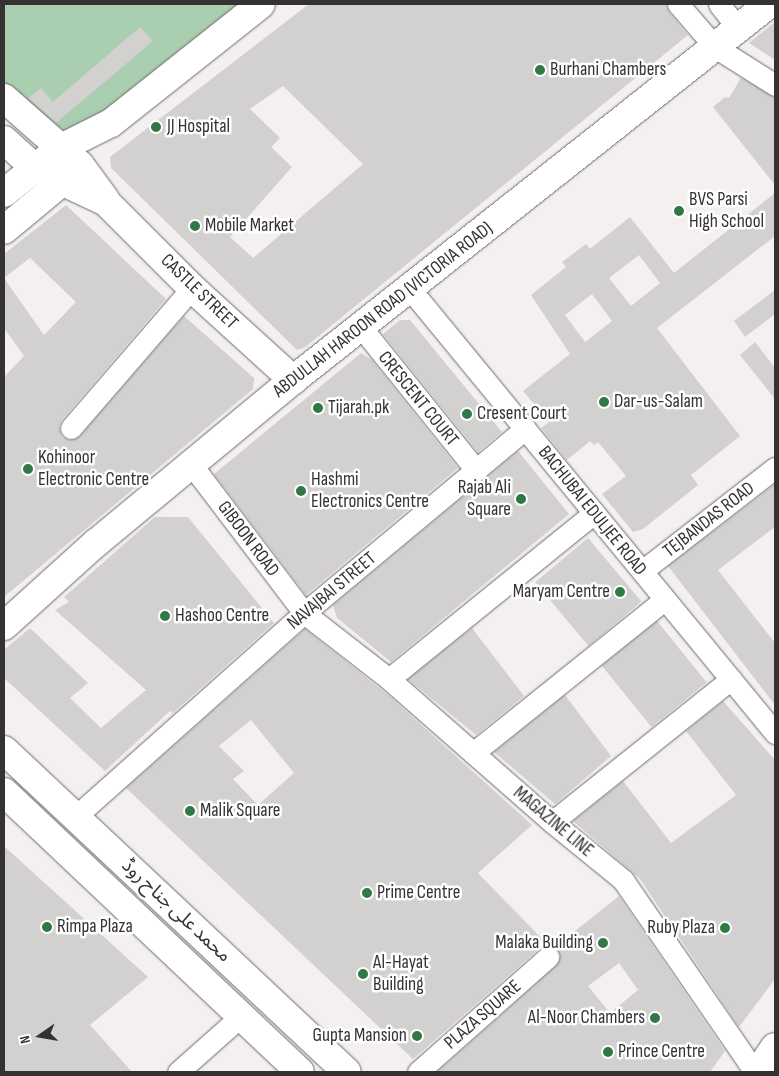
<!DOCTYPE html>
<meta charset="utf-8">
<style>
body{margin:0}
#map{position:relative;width:779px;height:1076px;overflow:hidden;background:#f4f0f0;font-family:"Sofia Sans Condensed","Noto Sans Arabic",sans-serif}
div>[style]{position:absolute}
.green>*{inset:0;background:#aaceb0}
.building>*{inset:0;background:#d3d0d0;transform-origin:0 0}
.roads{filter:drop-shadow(0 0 1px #6e6a6b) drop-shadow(0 0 1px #6e6a6b)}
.street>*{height:21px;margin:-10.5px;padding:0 10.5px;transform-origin:10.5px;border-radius:10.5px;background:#fff}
.secondary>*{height:28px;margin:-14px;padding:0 14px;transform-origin:14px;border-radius:14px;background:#fff}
.primary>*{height:28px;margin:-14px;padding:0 14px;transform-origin:14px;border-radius:14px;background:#fff}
.highway>*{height:28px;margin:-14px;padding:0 14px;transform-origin:14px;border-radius:14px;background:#fff}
.dots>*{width:14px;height:14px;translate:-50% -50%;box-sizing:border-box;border:2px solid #fff;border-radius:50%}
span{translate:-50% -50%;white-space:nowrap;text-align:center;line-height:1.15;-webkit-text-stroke:5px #fff;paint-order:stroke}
.poi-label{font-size:19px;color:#343232}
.left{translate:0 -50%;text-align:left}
.right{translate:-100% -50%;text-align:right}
.street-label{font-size:19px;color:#343232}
.frame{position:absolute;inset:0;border:5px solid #343232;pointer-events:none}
.north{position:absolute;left:15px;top:1011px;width:50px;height:50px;-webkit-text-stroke:4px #fff;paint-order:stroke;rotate:257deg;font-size:14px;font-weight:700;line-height:20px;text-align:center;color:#343232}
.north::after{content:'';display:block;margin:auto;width:18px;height:22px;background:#343232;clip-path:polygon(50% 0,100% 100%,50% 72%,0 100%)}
</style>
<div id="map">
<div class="green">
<div style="clip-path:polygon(4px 4px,260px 4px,62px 165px,4px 117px)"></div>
</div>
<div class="building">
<div style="clip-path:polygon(evenodd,309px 4px,666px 4px,669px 12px,688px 35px,304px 348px,297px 350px,111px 168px,110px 157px,309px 4px,283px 86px,363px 164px,253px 258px,230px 237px,292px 167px,271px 147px,280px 138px,250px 109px,283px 86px)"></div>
<div style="clip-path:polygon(775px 22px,775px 60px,749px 43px)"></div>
<div style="clip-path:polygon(140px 27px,153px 41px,56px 123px,28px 98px,41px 88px,53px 102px)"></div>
<div style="clip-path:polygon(741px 78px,775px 97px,775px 185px,713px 107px,725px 97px,729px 98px)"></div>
<div style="clip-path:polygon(evenodd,775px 193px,775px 236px,657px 328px,740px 436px,691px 475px,698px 485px,643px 529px,633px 532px,602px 494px,626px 476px,598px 442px,594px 445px,590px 441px,567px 460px,541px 428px,549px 422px,523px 391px,570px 354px,531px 295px,566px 267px,562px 262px,586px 244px,590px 249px,630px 217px,674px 273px,775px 193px,639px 255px,660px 283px,631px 306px,609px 278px,639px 255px,775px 193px,592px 294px,612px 321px,585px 342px,565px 315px,592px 294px)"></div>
<div style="clip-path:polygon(evenodd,66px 205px,166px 299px,62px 420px,59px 426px,62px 437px,69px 440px,80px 436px,184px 316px,254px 378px,253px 389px,4px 597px,4px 377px,24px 356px,4px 328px,4px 254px,66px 205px,30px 258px,76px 302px,44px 335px,4px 278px,30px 258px)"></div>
<div style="clip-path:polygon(775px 290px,775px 314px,745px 337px,734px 321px)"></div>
<div style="clip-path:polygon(400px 320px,410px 320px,502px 432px,478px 452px,383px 334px)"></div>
<div style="clip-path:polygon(755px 342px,775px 368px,775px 399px,740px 355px)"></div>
<div style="clip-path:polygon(361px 353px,372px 360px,458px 468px,306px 595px,214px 474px)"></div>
<div style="clip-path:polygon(518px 451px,569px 514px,391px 662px,337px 618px,333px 605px)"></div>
<div style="clip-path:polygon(775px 484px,775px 527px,718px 570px,775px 643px,775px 705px,668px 566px)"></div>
<div style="clip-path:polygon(155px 517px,188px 517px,274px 623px,173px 713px,170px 711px,105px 771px,4px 678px,4px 650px,30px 628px,88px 683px,70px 698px,101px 728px,146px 690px,55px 610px,69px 602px,64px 597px)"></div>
<div style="left:588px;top:538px;width:83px;height:69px;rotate:50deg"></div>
<div style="left:657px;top:621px;width:79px;height:71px;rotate:51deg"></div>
<div style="clip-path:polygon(472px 628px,524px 696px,476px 735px,408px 679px)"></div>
<div style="clip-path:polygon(evenodd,305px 629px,388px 695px,532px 825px,478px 873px,548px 945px,540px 948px,413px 1059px,126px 788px,305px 629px,251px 720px,294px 773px,258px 805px,233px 779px,244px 771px,219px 746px,251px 720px)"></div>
<div style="clip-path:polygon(565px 695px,611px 756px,555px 804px,494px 752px)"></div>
<div style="clip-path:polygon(723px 701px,775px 760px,775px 979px,739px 1027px,640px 879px,573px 821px,623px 781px,671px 843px,736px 795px,686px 731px)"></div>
<div style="clip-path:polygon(4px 846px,148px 977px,90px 1025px,132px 1072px,4px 1072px)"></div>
<div style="clip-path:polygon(evenodd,619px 896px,725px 1051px,710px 1072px,437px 1072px,556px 966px,560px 955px,555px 947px,619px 896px,619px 963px,638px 990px,610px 1013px,588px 986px,619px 963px)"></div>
</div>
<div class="roads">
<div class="street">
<div style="left:678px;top:4px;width:57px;rotate:49.3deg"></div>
<div style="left:715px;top:47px;width:71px;rotate:32.3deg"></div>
<div style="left:719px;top:4px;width:31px;rotate:52deg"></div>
<div style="left:410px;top:289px;width:575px;rotate:50.58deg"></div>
<div style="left:361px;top:327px;width:184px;rotate:51.2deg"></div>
<div style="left:71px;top:428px;width:185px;rotate:-49.2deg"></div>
<div style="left:191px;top:464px;width:187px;rotate:52.8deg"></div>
<div style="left:304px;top:613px;width:108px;rotate:37.8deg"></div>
<div style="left:389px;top:679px;width:217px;rotate:41.3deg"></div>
<div style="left:552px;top:822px;width:92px;rotate:39.2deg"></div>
<div style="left:623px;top:880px;width:233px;rotate:55.5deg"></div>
<div style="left:642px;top:571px;width:168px;rotate:-37.8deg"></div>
<div style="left:389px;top:679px;width:264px;rotate:-39deg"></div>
<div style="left:473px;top:753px;width:246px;rotate:-38.7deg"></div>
<div style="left:75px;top:817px;width:307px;rotate:-41.7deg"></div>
<div style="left:304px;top:613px;width:288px;rotate:-39.8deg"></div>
<div style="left:552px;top:822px;width:229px;rotate:-38.6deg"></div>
<div style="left:178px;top:1072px;width:84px;rotate:-41.6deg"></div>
<div style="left:418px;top:1072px;width:174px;rotate:-41.5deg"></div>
</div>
<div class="secondary">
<div style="left:4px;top:98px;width:101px;rotate:41.4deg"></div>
<div style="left:80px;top:165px;width:42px;rotate:53.7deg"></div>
<div style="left:4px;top:140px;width:43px;rotate:42.2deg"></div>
<div style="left:36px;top:169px;width:77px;rotate:25.2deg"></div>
<div style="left:106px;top:202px;width:122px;rotate:45deg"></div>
<div style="left:192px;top:288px;width:137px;rotate:42.3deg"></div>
<div style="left:758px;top:1072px;width:30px;rotate:-56deg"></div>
</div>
<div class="primary">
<div style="left:4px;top:193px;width:70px;rotate:-38.7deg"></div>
<div style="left:59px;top:149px;width:58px;rotate:-26.6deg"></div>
<div style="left:111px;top:123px;width:191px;rotate:-38.4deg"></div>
<div style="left:4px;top:230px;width:77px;rotate:-39.7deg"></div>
<div style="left:4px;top:626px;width:124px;rotate:-42.1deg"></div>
<div style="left:96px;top:543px;width:256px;rotate:-39.6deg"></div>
<div style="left:293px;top:380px;width:607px;rotate:-38.31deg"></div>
</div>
<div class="highway">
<div style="left:4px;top:750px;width:470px;rotate:43.2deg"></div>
<div style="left:4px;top:792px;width:407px;rotate:43.4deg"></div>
</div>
</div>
<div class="dots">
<div style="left:540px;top:70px;background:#317844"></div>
<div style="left:156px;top:127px;background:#317844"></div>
<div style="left:679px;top:211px;background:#317844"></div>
<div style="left:195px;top:226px;background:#317844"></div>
<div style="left:604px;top:402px;background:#317844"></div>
<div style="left:318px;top:408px;background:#317844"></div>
<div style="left:467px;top:414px;background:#317844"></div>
<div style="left:28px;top:469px;background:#317844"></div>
<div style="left:301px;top:491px;background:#317844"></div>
<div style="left:521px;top:499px;background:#317844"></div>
<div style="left:620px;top:592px;background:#317844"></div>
<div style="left:165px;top:616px;background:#317844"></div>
<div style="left:190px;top:811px;background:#317844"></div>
<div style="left:367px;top:893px;background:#317844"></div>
<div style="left:47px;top:927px;background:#317844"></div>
<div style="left:725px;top:928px;background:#317844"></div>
<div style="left:603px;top:943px;background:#317844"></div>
<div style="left:363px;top:974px;background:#317844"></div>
<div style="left:655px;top:1018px;background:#317844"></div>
<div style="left:417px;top:1036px;background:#317844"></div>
<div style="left:608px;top:1052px;background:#317844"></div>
</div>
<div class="poi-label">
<span class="left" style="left:550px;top:70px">Burhani Chambers</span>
<span class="left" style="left:167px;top:127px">JJ Hospital</span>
<span class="left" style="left:689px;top:211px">BVS Parsi<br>High School</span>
<span class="left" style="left:205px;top:226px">Mobile Market</span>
<span class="left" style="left:614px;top:402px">Dar-us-Salam</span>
<span class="left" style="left:328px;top:408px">Tijarah.pk</span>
<span class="left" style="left:477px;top:414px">Cresent Court</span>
<span class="left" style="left:38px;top:469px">Kohinoor<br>Electronic Centre</span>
<span class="left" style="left:311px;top:491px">Hashmi<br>Electronics Centre</span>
<span class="right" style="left:511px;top:499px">Rajab Ali<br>Square</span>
<span class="right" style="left:610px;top:592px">Maryam Centre</span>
<span class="left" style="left:175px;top:616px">Hashoo Centre</span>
<span class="left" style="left:200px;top:811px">Malik Square</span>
<span class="left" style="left:377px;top:893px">Prime Centre</span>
<span class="left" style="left:57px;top:927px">Rimpa Plaza</span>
<span class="right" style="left:715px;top:928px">Ruby Plaza</span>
<span class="right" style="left:593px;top:943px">Malaka Building</span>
<span class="left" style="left:373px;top:974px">Al-Hayat<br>Building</span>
<span class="right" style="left:645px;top:1018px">Al-Noor Chambers</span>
<span class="right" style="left:407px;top:1036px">Gupta Mansion</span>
<span class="left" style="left:618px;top:1052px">Prince Centre</span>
</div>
<div class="street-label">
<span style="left:199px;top:292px;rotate:44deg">CASTLE STREET</span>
<span style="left:383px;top:310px;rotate:-38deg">ABDULLAH HAROON ROAD (VICTORIA ROAD)</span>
<span style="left:418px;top:399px;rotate:51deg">CRESCENT COURT</span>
<span style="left:592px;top:511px;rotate:51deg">BACHUBAI EDULJEE ROAD</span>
<span style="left:709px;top:520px;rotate:-38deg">TEJBANDAS ROAD</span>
<span style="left:248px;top:539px;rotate:53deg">GIBOON ROAD</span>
<span style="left:332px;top:591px;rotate:-40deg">NAVAJBAI STREET</span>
<span style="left:553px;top:822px;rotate:40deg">MAGAZINE LINE</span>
<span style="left:176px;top:911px;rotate:43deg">محمد علی جناح روڈ</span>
<span style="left:483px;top:1015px;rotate:-41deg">PLAZA SQUARE</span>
</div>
<div class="frame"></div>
<div class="north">N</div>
</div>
